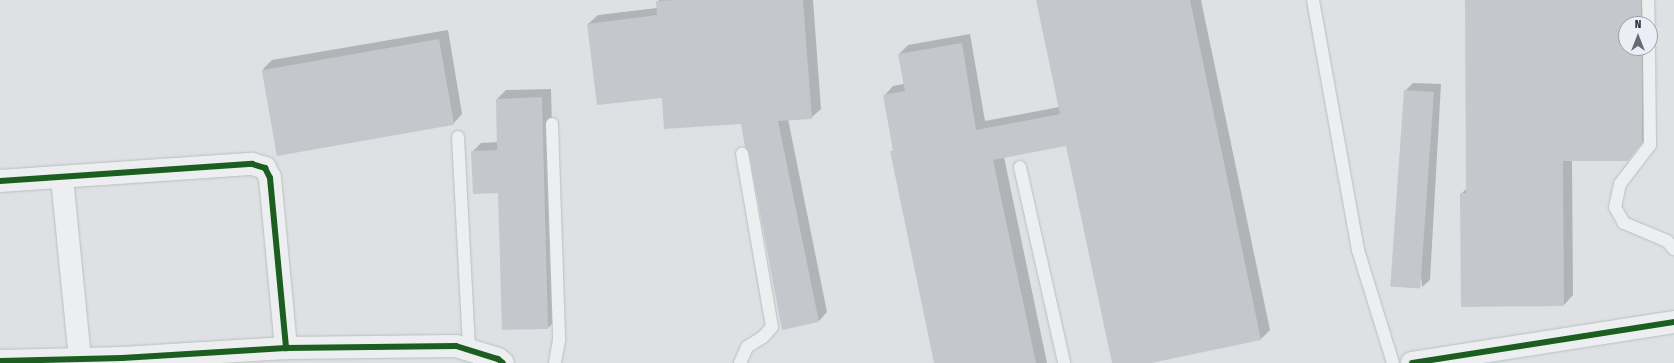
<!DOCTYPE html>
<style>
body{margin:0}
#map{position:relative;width:1674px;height:363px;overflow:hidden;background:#dee0e4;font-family:"Fira Sans Condensed",sans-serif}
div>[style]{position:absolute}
.shadow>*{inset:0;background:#0003}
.building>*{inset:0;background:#c5c7cc;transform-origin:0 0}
.roads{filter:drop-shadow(0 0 1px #bbbdc0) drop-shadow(0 0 1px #bbbdc0)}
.lane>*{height:12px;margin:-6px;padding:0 6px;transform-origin:6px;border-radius:6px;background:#edeef0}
.street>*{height:22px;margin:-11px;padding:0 11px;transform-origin:11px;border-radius:11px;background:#edeef0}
.cycleway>*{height:6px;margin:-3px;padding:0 3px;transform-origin:3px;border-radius:3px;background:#1b5e20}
span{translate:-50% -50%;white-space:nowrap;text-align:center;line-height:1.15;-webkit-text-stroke:4px #ebeef4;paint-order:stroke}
.north{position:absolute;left:1618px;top:16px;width:40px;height:40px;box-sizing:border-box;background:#ebeef4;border:1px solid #9ca0aa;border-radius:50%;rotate:0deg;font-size:11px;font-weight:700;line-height:16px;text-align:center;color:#262b3c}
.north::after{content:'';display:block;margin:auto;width:14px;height:18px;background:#666a77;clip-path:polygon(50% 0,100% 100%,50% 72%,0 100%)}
</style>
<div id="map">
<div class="shadow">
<div style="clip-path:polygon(659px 0,813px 0,821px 109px,811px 118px,788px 119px,827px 312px,818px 322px,742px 123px,663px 97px,588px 24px,598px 15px,657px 8px)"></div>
<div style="clip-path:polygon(1037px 0,1201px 0,1270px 330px,1261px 339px,1146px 363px,1113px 363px,1067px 145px,1004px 157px,1047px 363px,935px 363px,891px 152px,894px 149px,884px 96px,893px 86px,904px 84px,899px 54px,908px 45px,970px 34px,985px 121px,1059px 107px)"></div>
<div style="clip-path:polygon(evenodd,1466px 0,1651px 0,1651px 132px,1628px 160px,1572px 160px,1573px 295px,1564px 305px,1461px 194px,1467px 188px,1466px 0,1626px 24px,1650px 24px,1650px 48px,1626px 48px,1626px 24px)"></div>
<div style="clip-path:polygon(448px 30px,462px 114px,453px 124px,277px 153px,263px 69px,272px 60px)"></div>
<div style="clip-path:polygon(1413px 83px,1441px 84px,1430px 280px,1422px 287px,1405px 91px)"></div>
<div style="clip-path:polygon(551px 89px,557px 319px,548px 328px,503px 329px,499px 192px,472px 152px,481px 143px,498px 142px,497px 99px,506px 90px)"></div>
</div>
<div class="building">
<div style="clip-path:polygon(678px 0,803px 0,812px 119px,778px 121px,819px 322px,782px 330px,749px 153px,745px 147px,741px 124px,664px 129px,662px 98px,597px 105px,587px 24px,657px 15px,656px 1px)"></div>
<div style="clip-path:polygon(1036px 0,1190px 0,1261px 340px,1151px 363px,1112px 363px,1066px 146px,993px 160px,1036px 363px,934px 363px,890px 151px,893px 151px,883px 95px,905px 91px,898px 54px,962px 43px,976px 130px,1060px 114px)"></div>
<div style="clip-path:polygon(1465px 0,1641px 0,1641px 24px,1626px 24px,1626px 48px,1642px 48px,1642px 142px,1628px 161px,1563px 161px,1564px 306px,1461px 307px,1460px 193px,1466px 193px)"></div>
<div style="left:439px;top:39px;width:87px;height:180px;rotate:80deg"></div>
<div style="left:1404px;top:90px;width:30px;height:197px;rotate:4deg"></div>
<div style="clip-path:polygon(542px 97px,548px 329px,502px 330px,498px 193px,473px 194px,471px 151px,497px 150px,496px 99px)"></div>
</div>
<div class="roads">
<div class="lane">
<div style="left:1313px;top:0;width:254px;rotate:79.8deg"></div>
<div style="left:1358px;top:250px;width:118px;rotate:72.8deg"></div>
<div style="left:1648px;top:0;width:24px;rotate:88deg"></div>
<div style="left:1649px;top:48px;width:97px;rotate:89.4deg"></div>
<div style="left:1650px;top:145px;width:49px;rotate:127.6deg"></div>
<div style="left:1620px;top:184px;width:24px;rotate:102deg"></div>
<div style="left:1615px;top:207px;width:18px;rotate:61deg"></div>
<div style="left:1624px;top:223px;width:47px;rotate:22.7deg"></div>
<div style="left:1667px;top:241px;width:11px;rotate:49deg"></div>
<div style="left:552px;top:124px;width:216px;rotate:88.1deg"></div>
<div style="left:559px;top:340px;width:23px;rotate:100deg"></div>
<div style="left:458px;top:137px;width:212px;rotate:87deg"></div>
<div style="left:1020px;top:167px;width:201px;rotate:77.3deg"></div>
<div style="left:740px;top:363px;width:17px;rotate:-66deg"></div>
<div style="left:747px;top:347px;width:19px;rotate:-32deg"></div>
<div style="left:763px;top:337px;width:13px;rotate:-48deg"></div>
<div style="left:772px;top:327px;width:176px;rotate:-99.8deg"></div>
</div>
<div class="street">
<div style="left:62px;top:178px;width:182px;rotate:84.3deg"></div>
<div style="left:0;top:181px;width:253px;rotate:-3.9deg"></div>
<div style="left:252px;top:164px;width:14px;rotate:17deg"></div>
<div style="left:265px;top:168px;width:11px;rotate:63deg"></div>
<div style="left:270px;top:178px;width:171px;rotate:84.6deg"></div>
<div style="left:0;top:361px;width:122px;rotate:-1.4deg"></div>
<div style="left:122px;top:358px;width:164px;rotate:-3.5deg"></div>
<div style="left:286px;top:348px;width:170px;rotate:-0.7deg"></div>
<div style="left:456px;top:346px;width:44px;rotate:17.2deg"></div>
<div style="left:498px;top:359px;width:6px;rotate:39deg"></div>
<div style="left:1412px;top:363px;width:265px;rotate:-8.9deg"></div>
</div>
</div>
<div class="cycleway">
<div style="left:0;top:181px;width:253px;rotate:-3.9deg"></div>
<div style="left:252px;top:164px;width:14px;rotate:17deg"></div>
<div style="left:265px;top:168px;width:11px;rotate:63deg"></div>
<div style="left:270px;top:178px;width:171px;rotate:84.6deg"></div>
<div style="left:0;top:361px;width:122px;rotate:-1.4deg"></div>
<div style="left:122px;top:358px;width:164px;rotate:-3.5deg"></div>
<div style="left:286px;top:348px;width:170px;rotate:-0.7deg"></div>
<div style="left:456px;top:346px;width:44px;rotate:17.2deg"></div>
<div style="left:498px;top:359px;width:6px;rotate:39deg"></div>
<div style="left:1412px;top:363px;width:265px;rotate:-8.9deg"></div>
</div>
<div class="north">N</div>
</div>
